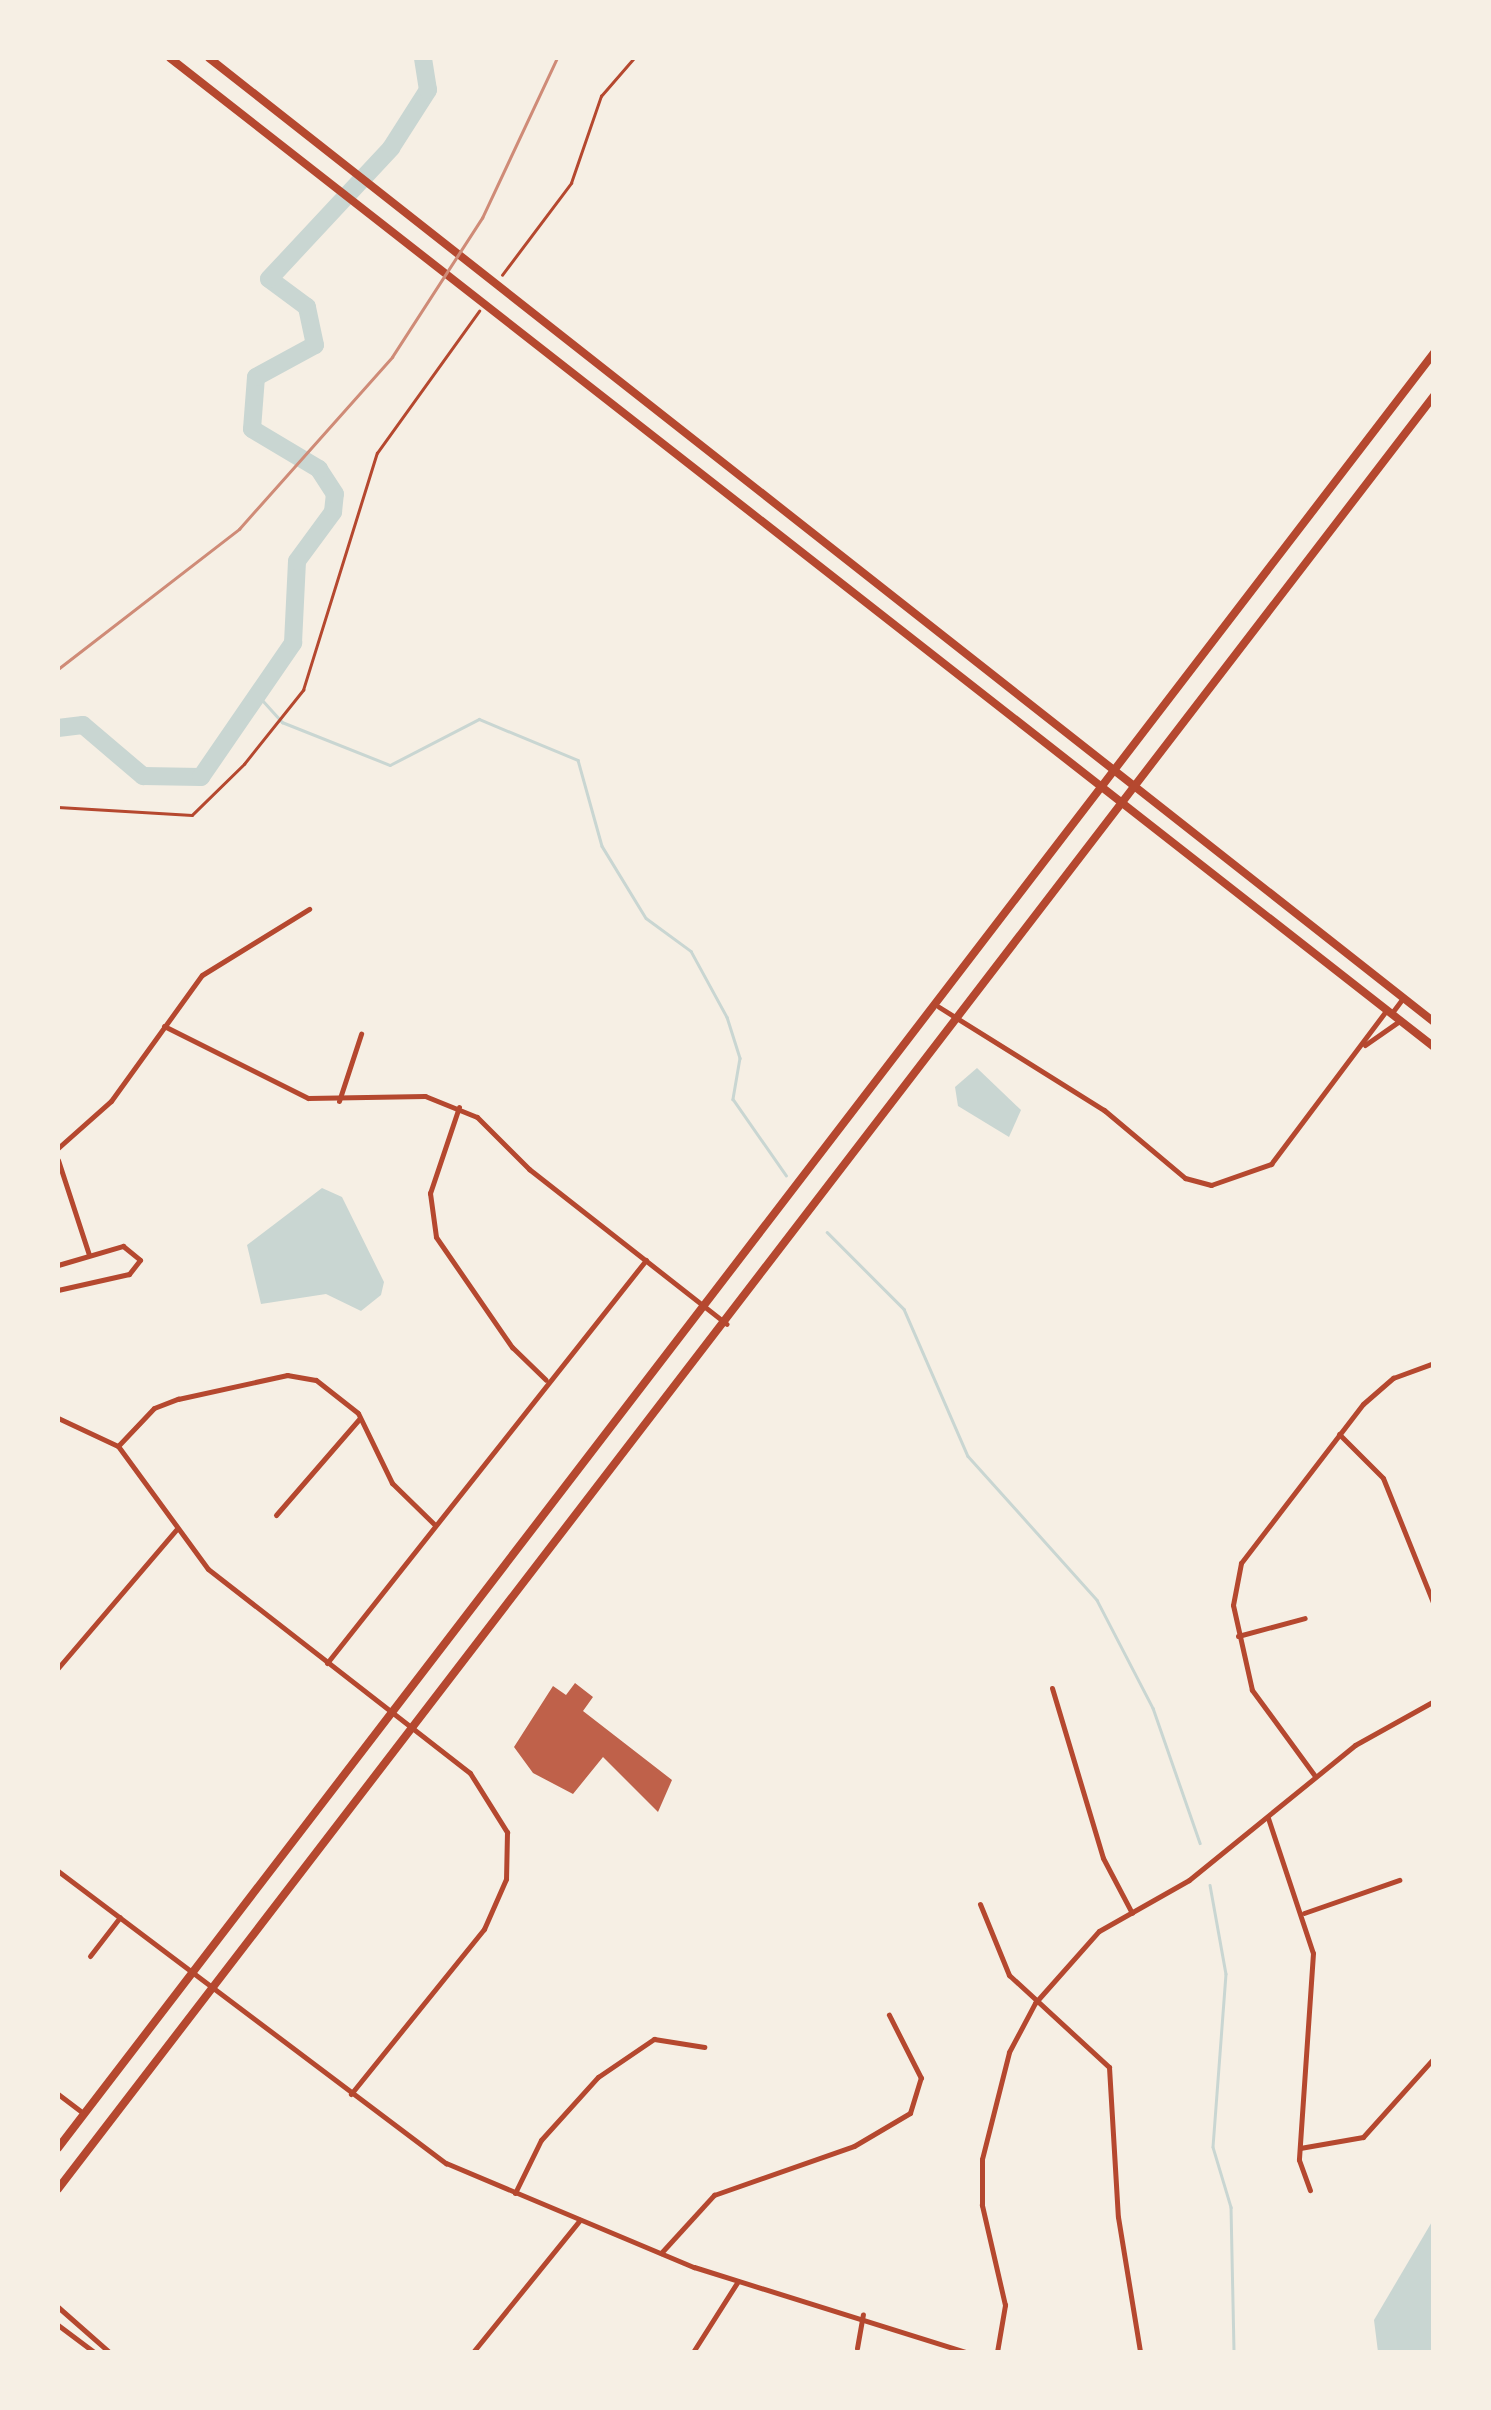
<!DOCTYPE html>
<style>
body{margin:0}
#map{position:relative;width:1491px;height:2410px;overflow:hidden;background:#f6efe4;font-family:"Work Sans",sans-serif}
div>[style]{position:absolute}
.water>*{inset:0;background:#c9d6d2}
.stream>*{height:2.5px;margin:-1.25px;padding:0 1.25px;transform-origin:1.25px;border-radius:1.25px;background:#c9d6d2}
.river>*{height:18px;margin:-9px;padding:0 9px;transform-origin:9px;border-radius:9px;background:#c9d6d2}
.building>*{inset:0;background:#bf614a}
.path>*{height:2.5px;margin:-1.25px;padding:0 1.25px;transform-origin:1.25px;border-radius:1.25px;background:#b5482f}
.minor>*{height:5px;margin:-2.5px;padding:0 2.5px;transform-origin:2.5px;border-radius:2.5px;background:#b5482f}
.secondary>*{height:8px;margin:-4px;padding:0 4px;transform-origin:4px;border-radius:4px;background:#b5482f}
.rail>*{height:2.5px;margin:-1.25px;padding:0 1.25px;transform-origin:1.25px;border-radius:1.25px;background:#cf8b77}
span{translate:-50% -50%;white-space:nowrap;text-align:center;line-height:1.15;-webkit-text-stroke:10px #f6efe4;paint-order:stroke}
.frame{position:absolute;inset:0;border:60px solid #f6efe4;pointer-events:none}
</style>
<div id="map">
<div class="water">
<div style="clip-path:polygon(977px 1068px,1021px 1110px,1009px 1137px,958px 1106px,955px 1087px)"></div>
<div style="clip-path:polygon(322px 1188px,342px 1197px,384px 1282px,381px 1295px,361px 1311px,326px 1294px,261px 1304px,247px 1245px)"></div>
<div style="clip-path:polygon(1433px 2220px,1433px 2352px,1378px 2352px,1374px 2320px)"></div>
</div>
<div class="stream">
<div style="left:257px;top:694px;width:38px;rotate:48deg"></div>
<div style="left:282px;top:722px;width:116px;rotate:21.7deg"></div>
<div style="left:390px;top:765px;width:100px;rotate:-27.3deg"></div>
<div style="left:479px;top:719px;width:107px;rotate:22.5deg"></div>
<div style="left:578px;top:760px;width:89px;rotate:74.4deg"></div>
<div style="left:602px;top:846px;width:84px;rotate:58.6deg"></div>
<div style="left:646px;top:918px;width:56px;rotate:36.3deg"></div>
<div style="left:691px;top:951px;width:75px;rotate:61.4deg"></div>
<div style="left:727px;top:1017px;width:43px;rotate:72.4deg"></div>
<div style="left:740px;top:1058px;width:42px;rotate:99.7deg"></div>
<div style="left:733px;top:1099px;width:93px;rotate:55.1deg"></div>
<div style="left:827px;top:1232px;width:109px;rotate:45deg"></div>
<div style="left:904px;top:1309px;width:160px;rotate:66.5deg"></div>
<div style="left:968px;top:1456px;width:193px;rotate:48.1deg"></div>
<div style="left:1097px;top:1600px;width:122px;rotate:62.6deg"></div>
<div style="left:1153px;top:1708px;width:143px;rotate:70.8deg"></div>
<div style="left:1210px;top:1885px;width:90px;rotate:79.8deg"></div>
<div style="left:1226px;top:1974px;width:173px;rotate:94.3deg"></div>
<div style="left:1213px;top:2147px;width:63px;rotate:73.3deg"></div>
<div style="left:1231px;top:2207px;width:145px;rotate:88.8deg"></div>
</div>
<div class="river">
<div style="left:58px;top:728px;width:25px;rotate:-7deg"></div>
<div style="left:83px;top:725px;width:79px;rotate:40.4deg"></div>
<div style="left:143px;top:776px;width:58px;rotate:1deg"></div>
<div style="left:201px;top:777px;width:163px;rotate:-55.5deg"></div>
<div style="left:293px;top:643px;width:82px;rotate:-87.2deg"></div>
<div style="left:297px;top:561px;width:61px;rotate:-53.7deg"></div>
<div style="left:333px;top:512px;width:18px;rotate:-84deg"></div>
<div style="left:335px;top:494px;width:30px;rotate:-123deg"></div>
<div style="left:319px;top:469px;width:78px;rotate:-149.2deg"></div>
<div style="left:252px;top:429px;width:52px;rotate:-85.6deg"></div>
<div style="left:256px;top:377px;width:67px;rotate:-28.5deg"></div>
<div style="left:315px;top:345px;width:39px;rotate:-102deg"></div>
<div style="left:307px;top:307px;width:47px;rotate:-143.6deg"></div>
<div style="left:269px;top:279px;width:179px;rotate:-47deg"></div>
<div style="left:391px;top:148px;width:69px;rotate:-57.5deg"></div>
<div style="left:428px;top:90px;width:32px;rotate:-99deg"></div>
</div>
<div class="building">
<div style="clip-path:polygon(575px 1683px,593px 1697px,583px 1711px,672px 1780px,658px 1812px,603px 1757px,573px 1794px,533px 1773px,514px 1747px,553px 1686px,566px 1695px)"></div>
</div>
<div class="path">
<div style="left:502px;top:275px;width:115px;rotate:-53.1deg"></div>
<div style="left:571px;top:183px;width:92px;rotate:-71deg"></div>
<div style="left:601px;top:96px;width:50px;rotate:-49deg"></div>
<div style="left:58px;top:807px;width:134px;rotate:3.4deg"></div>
<div style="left:192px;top:815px;width:73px;rotate:-44.4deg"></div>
<div style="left:244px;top:764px;width:95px;rotate:-51.4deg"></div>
<div style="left:303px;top:690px;width:248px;rotate:-72.7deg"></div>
<div style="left:377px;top:453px;width:175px;rotate:-54.3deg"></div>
</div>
<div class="minor">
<div style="left:939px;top:1007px;width:195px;rotate:32deg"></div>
<div style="left:1104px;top:1110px;width:106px;rotate:40deg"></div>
<div style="left:1185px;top:1178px;width:27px;rotate:15deg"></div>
<div style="left:1211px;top:1185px;width:64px;rotate:-19.3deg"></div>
<div style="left:1271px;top:1164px;width:191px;rotate:-53.1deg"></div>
<div style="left:1391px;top:1014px;width:20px;rotate:-53deg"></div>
<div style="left:164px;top:1026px;width:161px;rotate:26.6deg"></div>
<div style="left:308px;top:1098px;width:117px;rotate:-1deg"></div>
<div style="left:425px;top:1096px;width:56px;rotate:22deg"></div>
<div style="left:477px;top:1117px;width:74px;rotate:45deg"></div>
<div style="left:529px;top:1169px;width:251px;rotate:38.1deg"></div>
<div style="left:1365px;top:1045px;width:40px;rotate:-34.9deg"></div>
<div style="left:339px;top:1101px;width:71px;rotate:-71.8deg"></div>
<div style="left:459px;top:1107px;width:91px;rotate:108.6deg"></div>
<div style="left:430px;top:1193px;width:44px;rotate:82.2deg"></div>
<div style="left:436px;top:1237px;width:134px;rotate:55.4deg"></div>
<div style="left:512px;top:1347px;width:47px;rotate:44.1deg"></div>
<div style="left:58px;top:1148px;width:71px;rotate:-41.6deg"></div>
<div style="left:111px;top:1101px;width:155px;rotate:-54.2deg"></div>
<div style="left:202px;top:975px;width:126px;rotate:-31.7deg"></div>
<div style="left:58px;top:1160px;width:100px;rotate:71.9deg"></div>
<div style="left:58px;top:1265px;width:68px;rotate:-16.3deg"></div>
<div style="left:123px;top:1246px;width:22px;rotate:39deg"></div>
<div style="left:140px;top:1260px;width:18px;rotate:128deg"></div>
<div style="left:129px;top:1274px;width:73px;rotate:167.3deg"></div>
<div style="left:58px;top:1418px;width:66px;rotate:25deg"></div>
<div style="left:118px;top:1446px;width:152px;rotate:53.8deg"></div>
<div style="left:208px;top:1569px;width:332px;rotate:37.9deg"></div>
<div style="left:470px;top:1773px;width:70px;rotate:57.9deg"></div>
<div style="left:507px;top:1832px;width:47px;rotate:91.2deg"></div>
<div style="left:506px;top:1879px;width:55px;rotate:113.7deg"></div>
<div style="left:484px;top:1929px;width:212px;rotate:128.9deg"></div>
<div style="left:1339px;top:1434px;width:62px;rotate:45deg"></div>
<div style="left:1383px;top:1478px;width:137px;rotate:68.1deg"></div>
<div style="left:118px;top:1446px;width:52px;rotate:-46.5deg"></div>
<div style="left:154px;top:1408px;width:26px;rotate:-21deg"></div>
<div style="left:178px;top:1399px;width:112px;rotate:-12.4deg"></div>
<div style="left:287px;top:1375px;width:29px;rotate:10deg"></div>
<div style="left:316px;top:1380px;width:53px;rotate:38.2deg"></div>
<div style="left:358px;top:1413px;width:78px;rotate:64.1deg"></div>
<div style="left:392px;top:1483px;width:59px;rotate:44.3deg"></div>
<div style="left:276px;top:1515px;width:128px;rotate:-49.1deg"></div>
<div style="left:1238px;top:1636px;width:69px;rotate:-15deg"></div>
<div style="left:327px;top:1663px;width:514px;rotate:-51.64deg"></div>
<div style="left:58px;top:1668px;width:182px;rotate:-49.5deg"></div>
<div style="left:1052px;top:1688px;width:177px;rotate:73.3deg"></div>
<div style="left:1103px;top:1858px;width:62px;rotate:62.2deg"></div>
<div style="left:1315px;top:1776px;width:107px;rotate:-126.2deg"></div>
<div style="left:1252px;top:1690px;width:87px;rotate:-102.6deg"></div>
<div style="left:1233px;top:1605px;width:43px;rotate:-79.2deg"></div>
<div style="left:1241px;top:1563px;width:200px;rotate:-52.5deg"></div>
<div style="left:1363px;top:1404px;width:40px;rotate:-41deg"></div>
<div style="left:1393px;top:1378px;width:44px;rotate:-20.1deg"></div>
<div style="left:1268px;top:1818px;width:142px;rotate:71.6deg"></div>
<div style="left:1313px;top:1953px;width:207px;rotate:93.9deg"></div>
<div style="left:1299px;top:2160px;width:32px;rotate:70deg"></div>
<div style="left:58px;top:1871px;width:486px;rotate:37deg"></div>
<div style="left:446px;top:2163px;width:269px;rotate:22.8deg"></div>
<div style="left:694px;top:2267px;width:285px;rotate:17.4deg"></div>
<div style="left:980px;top:1904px;width:77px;rotate:67.8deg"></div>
<div style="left:1009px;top:1975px;width:136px;rotate:42.6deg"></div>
<div style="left:1109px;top:2067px;width:150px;rotate:86.6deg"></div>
<div style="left:1118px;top:2217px;width:137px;rotate:80.7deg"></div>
<div style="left:1304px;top:1913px;width:101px;rotate:-19.2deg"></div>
<div style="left:90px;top:1956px;width:49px;rotate:-52.4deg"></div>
<div style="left:58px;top:2094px;width:31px;rotate:37deg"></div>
<div style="left:1300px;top:2148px;width:64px;rotate:-9.9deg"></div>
<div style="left:1363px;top:2137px;width:106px;rotate:-48.1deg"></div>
<div style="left:515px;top:2193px;width:59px;rotate:-63.9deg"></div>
<div style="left:541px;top:2140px;width:85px;rotate:-47.9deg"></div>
<div style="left:598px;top:2077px;width:68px;rotate:-34.2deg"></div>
<div style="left:654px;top:2039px;width:51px;rotate:9.1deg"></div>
<div style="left:661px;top:2253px;width:79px;rotate:-47.6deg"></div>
<div style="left:714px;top:2195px;width:148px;rotate:-19.3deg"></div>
<div style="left:854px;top:2146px;width:65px;rotate:-30.5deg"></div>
<div style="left:910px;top:2113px;width:37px;rotate:-73deg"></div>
<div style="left:921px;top:2078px;width:71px;rotate:-116.9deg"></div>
<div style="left:58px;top:2307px;width:68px;rotate:41.4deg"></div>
<div style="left:58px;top:2325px;width:45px;rotate:36.9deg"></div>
<div style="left:857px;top:2348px;width:34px;rotate:-80deg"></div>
<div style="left:473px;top:2352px;width:170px;rotate:-51deg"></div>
<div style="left:693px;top:2352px;width:84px;rotate:-57.6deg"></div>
<div style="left:997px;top:2352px;width:48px;rotate:-80.3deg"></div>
<div style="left:1005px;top:2305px;width:103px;rotate:-103deg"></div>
<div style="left:982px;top:2205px;width:46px;rotate:-90deg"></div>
<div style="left:982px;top:2159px;width:110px;rotate:-75.8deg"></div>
<div style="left:1009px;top:2052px;width:55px;rotate:-62deg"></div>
<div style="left:1035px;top:2003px;width:96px;rotate:-48.4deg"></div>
<div style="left:1099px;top:1931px;width:103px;rotate:-29.5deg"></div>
<div style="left:1189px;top:1880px;width:214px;rotate:-39.1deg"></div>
<div style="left:1355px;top:1745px;width:90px;rotate:-29.1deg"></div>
</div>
<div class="secondary">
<div style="left:170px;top:58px;width:1605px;rotate:38.04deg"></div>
<div style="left:209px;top:58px;width:1559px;rotate:38.2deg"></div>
<div style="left:58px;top:2148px;width:2262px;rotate:-52.53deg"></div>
<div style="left:58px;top:2189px;width:2260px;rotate:-52.5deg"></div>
</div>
<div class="rail">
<div style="left:58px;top:669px;width:229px;rotate:-37.7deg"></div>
<div style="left:239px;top:529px;width:230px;rotate:-48.3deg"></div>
<div style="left:392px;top:357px;width:166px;rotate:-57.1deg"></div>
<div style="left:482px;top:218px;width:177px;rotate:-64.9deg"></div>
</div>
<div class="frame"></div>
</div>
